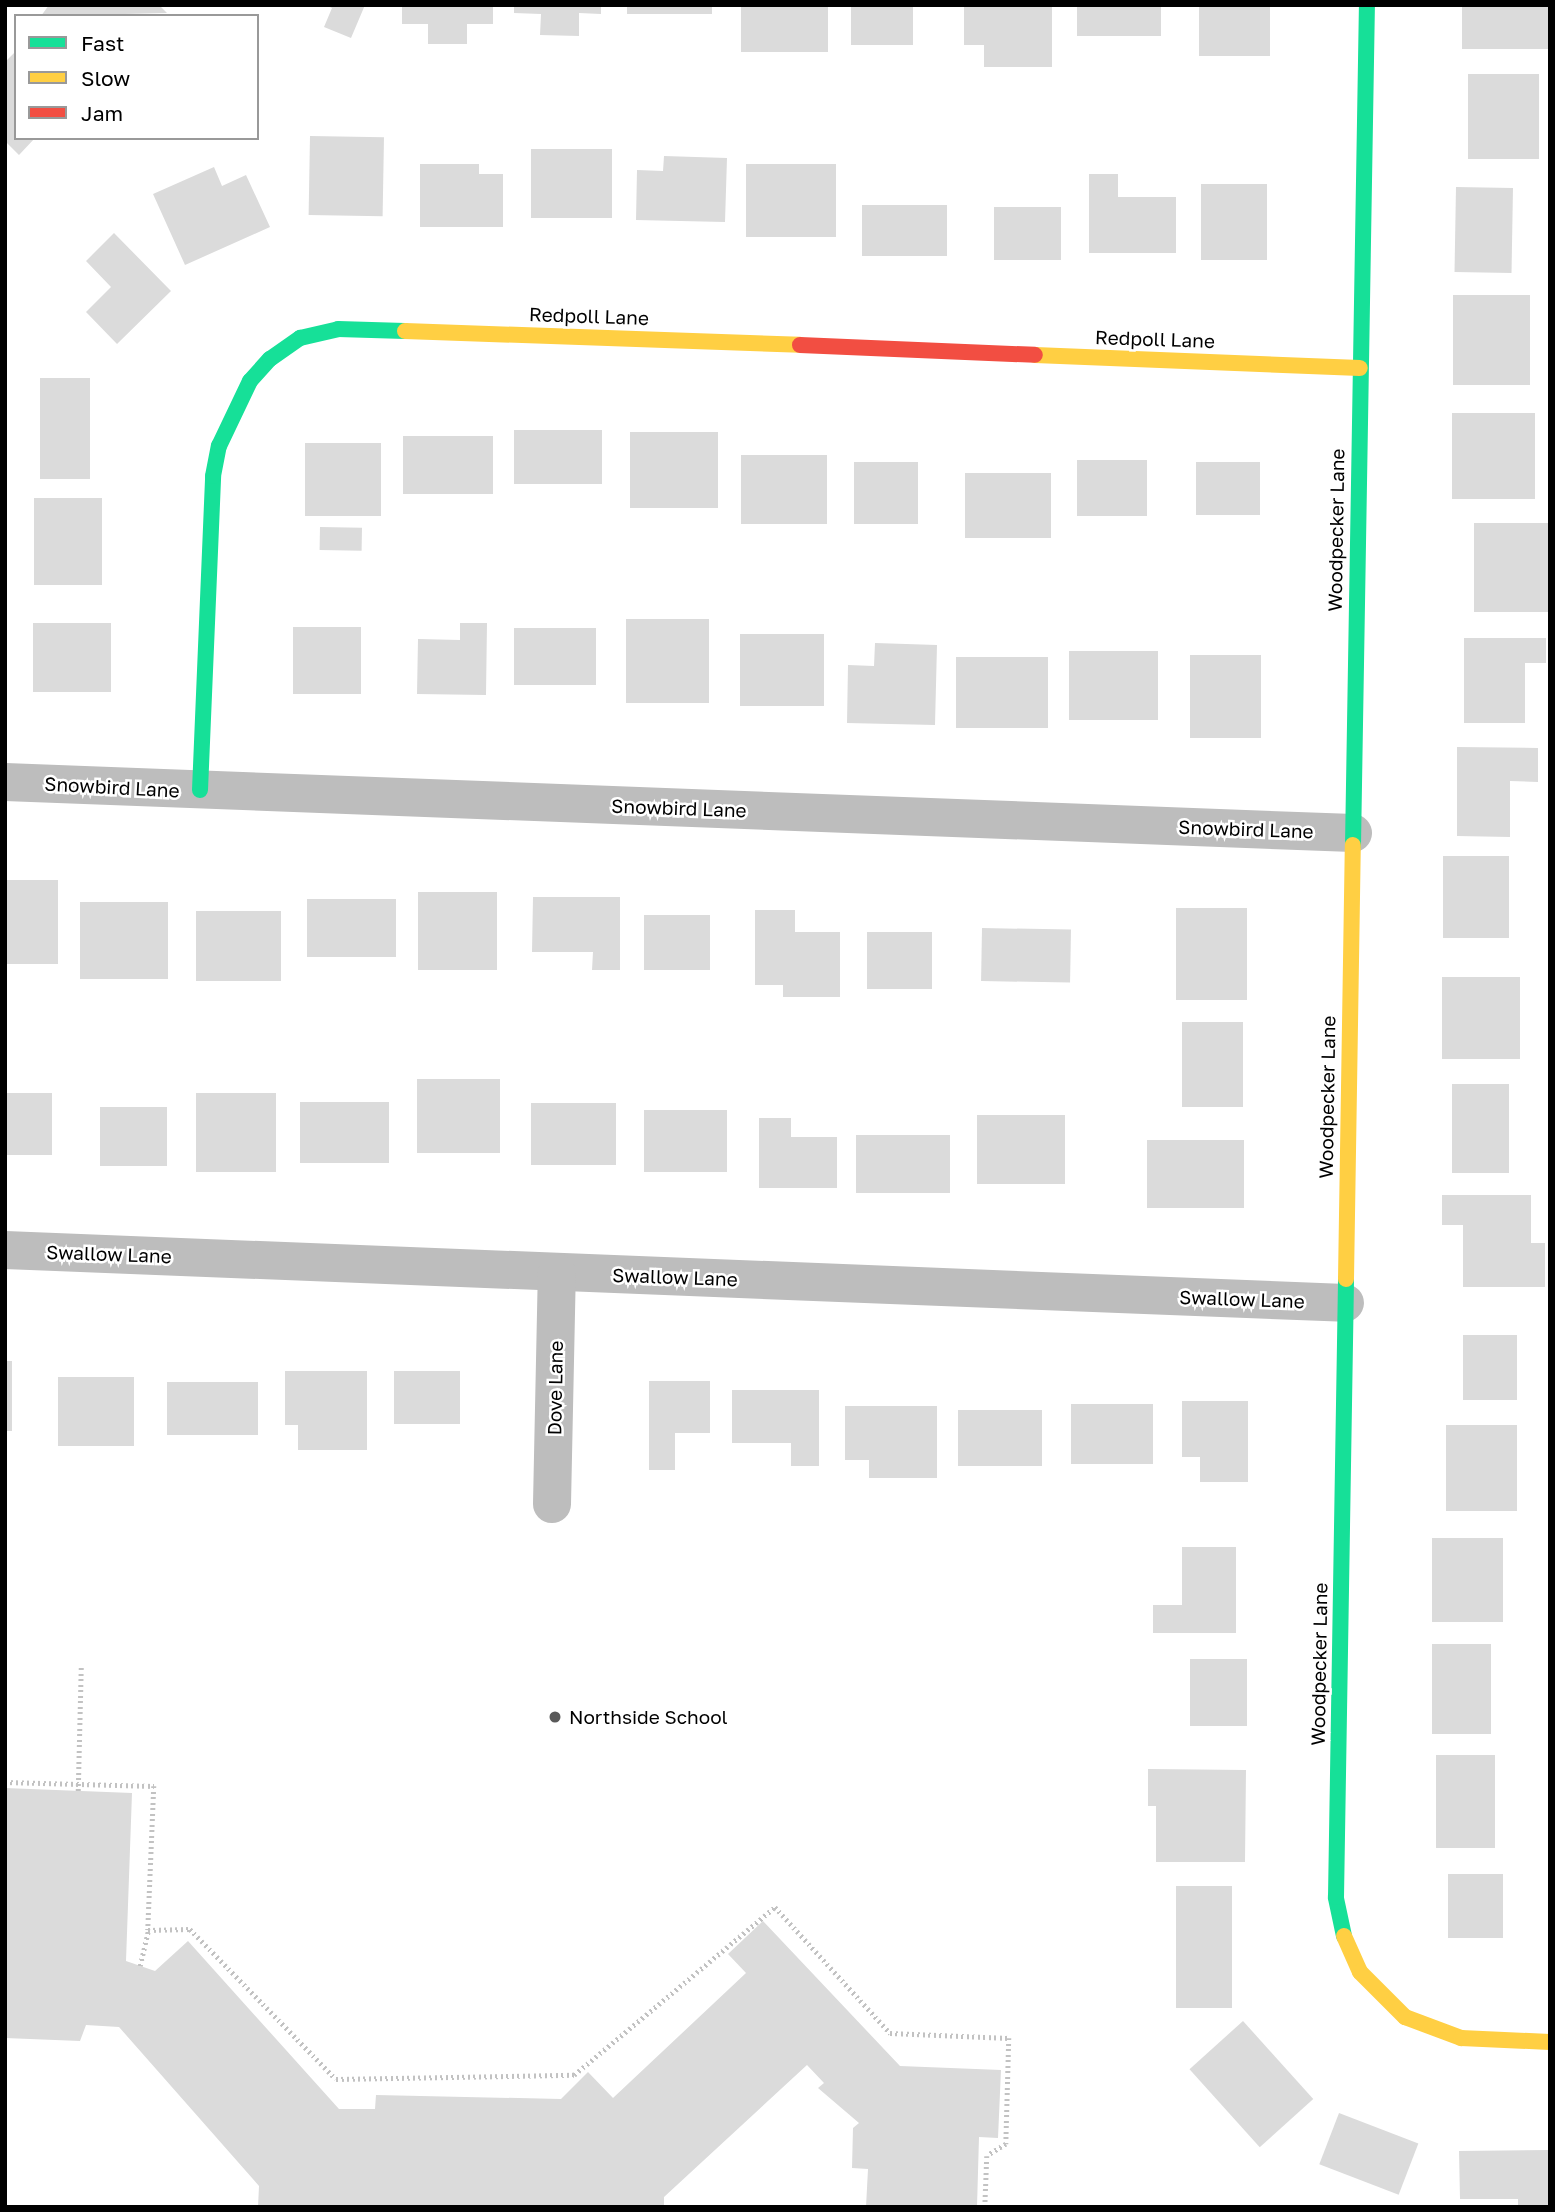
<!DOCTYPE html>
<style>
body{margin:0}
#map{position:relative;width:1555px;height:2212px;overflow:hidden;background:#fff;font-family:"Golos Text",sans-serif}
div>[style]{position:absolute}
.building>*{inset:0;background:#dbdbdb;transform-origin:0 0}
.path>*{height:4.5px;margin-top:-2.25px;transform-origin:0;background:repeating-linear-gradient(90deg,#c2c2c2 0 2px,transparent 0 5.5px)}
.street>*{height:38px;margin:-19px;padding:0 19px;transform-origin:19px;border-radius:19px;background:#bdbdbd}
.fast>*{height:16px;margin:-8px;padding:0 8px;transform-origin:8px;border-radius:8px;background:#16e098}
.slow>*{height:16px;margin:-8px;padding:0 8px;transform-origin:8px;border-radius:8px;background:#ffcf43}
.jam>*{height:16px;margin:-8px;padding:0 8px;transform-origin:8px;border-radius:8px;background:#f24e42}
.dots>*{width:19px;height:19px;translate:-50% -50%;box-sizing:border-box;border:4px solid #fff;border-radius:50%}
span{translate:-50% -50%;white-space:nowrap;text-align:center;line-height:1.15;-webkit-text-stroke:5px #fff;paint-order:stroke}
.street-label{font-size:19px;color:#000}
.poi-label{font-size:19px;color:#000}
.left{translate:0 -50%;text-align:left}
.frame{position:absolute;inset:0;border:7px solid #000;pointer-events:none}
.legend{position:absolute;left:14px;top:14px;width:245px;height:126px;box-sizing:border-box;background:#fff;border:2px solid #999;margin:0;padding:9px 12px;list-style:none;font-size:21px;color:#000}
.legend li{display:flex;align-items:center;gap:14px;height:35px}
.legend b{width:35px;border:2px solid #999}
</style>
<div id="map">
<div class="building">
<div style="clip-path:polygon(49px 5px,159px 5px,167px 13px,41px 16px)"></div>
<div style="clip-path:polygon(326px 5px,365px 5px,351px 38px,324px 27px,332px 8px)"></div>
<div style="clip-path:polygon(402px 5px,493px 5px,493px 24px,467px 24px,467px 44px,428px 44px,428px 24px,402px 24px)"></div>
<div style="clip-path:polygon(514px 5px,601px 5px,601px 14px,579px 13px,579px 36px,540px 35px,541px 14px,514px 13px)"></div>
<div style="left:627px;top:5px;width:85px;height:9px"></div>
<div style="left:741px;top:5px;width:87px;height:47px"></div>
<div style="left:851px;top:5px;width:62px;height:40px"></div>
<div style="clip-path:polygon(964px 5px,1052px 5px,1052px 67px,984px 67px,984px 45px,964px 45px)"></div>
<div style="left:1077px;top:5px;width:84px;height:31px"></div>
<div style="left:1199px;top:5px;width:71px;height:51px"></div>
<div style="left:1462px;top:5px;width:88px;height:44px"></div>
<div style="clip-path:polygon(16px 51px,16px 138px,35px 138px,19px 155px,5px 141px,5px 62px)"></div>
<div style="left:1468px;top:74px;width:71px;height:85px"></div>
<div style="left:310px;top:136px;width:74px;height:79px;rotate:1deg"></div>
<div style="left:531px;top:149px;width:81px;height:69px"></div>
<div style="clip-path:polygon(664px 156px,727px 158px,725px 222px,636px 220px,637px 170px,663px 171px)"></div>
<div style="clip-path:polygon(420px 164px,479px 164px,479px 174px,503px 174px,503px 227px,420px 227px)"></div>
<div style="left:746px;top:164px;width:90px;height:73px"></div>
<div style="clip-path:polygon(214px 167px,222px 186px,246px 175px,270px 227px,185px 265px,153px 194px)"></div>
<div style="clip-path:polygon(1089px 174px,1118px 174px,1118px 197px,1176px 197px,1176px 253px,1089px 253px)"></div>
<div style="left:1201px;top:184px;width:66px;height:76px"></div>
<div style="left:1456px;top:187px;width:57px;height:85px;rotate:1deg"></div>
<div style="left:862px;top:205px;width:85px;height:51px"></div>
<div style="left:994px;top:207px;width:67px;height:53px"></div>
<div style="clip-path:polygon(114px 233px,171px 291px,117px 344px,86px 312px,111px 287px,86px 261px)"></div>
<div style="left:1453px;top:295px;width:77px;height:90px"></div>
<div style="left:40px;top:378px;width:50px;height:101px"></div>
<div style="left:1452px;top:413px;width:83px;height:86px"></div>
<div style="left:514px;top:430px;width:88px;height:54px"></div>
<div style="left:630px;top:432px;width:88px;height:76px"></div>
<div style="left:403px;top:436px;width:90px;height:58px"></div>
<div style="left:305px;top:443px;width:76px;height:73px"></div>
<div style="left:741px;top:455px;width:86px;height:69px"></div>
<div style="left:1077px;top:460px;width:70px;height:56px"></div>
<div style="left:854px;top:462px;width:64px;height:62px"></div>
<div style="left:1196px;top:462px;width:64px;height:53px"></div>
<div style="left:965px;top:473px;width:86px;height:65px"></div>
<div style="left:34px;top:498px;width:68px;height:87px"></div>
<div style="left:1474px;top:523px;width:74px;height:89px"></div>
<div style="left:320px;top:527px;width:42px;height:23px;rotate:1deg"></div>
<div style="left:626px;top:619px;width:83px;height:84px"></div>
<div style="left:33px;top:623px;width:78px;height:69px"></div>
<div style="clip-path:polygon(460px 623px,487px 623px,486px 695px,417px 694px,418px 639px,460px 640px)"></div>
<div style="left:293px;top:627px;width:68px;height:67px"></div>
<div style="left:514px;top:628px;width:82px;height:57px"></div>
<div style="left:740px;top:634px;width:84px;height:72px"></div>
<div style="clip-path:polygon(1464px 638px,1546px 638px,1546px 663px,1525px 663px,1525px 723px,1464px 723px)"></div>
<div style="clip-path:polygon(875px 643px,937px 645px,935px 725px,847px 723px,848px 665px,874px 666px)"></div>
<div style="left:1069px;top:651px;width:89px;height:69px"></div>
<div style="left:1190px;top:655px;width:71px;height:83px"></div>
<div style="left:956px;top:657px;width:92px;height:71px"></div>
<div style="clip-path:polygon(1457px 747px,1538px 748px,1538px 782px,1510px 781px,1510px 837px,1457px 836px)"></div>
<div style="left:1443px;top:856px;width:66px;height:82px"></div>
<div style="left:5px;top:880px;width:53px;height:84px"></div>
<div style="left:418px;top:892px;width:79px;height:78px"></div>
<div style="clip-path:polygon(533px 897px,620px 897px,620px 970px,592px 970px,593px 952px,532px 952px)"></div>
<div style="left:307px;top:899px;width:89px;height:58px"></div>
<div style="left:80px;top:902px;width:88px;height:77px"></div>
<div style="left:1176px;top:908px;width:71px;height:92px"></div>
<div style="clip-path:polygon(755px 910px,795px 910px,795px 932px,840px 932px,840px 997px,783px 997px,783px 985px,755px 985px)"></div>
<div style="left:196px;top:911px;width:85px;height:70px"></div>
<div style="left:644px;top:915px;width:66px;height:55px"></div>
<div style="left:982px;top:928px;width:89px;height:53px;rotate:1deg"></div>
<div style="left:867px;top:932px;width:65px;height:57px"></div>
<div style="left:1442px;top:977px;width:78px;height:82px"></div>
<div style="left:1182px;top:1022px;width:61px;height:85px"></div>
<div style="left:417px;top:1079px;width:83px;height:74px"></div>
<div style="left:1452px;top:1084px;width:57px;height:89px"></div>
<div style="left:5px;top:1093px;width:47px;height:62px"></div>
<div style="left:196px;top:1093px;width:80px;height:79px"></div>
<div style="left:300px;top:1102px;width:89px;height:61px"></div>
<div style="left:531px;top:1103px;width:85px;height:62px"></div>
<div style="left:100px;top:1107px;width:67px;height:59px"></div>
<div style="left:644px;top:1110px;width:83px;height:62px"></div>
<div style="left:977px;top:1115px;width:88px;height:69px"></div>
<div style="clip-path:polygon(759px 1118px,791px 1118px,791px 1137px,837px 1137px,837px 1188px,759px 1188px)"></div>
<div style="left:856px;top:1135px;width:94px;height:58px"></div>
<div style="left:1147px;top:1140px;width:97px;height:68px"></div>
<div style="clip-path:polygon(1442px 1195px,1531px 1195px,1531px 1243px,1545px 1243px,1545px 1287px,1463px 1287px,1463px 1225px,1442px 1225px)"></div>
<div style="left:1463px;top:1335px;width:54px;height:65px"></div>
<div style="left:5px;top:1361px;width:7px;height:70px"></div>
<div style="clip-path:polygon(285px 1371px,367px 1371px,367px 1450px,298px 1450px,298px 1425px,285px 1425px)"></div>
<div style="left:394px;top:1371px;width:66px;height:53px"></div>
<div style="left:58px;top:1377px;width:76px;height:69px"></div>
<div style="clip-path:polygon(649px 1381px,710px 1381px,710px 1433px,675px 1433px,675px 1470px,649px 1470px)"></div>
<div style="left:167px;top:1382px;width:91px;height:53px"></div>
<div style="clip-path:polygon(732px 1390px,819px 1390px,819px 1466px,791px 1466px,791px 1443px,732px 1443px)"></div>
<div style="clip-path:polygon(1182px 1401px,1248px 1401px,1248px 1482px,1200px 1482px,1200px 1457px,1182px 1457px)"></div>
<div style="left:1071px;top:1404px;width:82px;height:60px"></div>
<div style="clip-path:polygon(845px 1406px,937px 1406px,937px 1478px,869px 1478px,869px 1460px,845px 1460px)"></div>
<div style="left:958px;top:1410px;width:84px;height:56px"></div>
<div style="left:1446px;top:1425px;width:71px;height:86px"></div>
<div style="left:1432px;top:1538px;width:71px;height:84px"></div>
<div style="clip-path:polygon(1182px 1547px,1236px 1547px,1236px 1633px,1153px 1633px,1153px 1605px,1182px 1605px)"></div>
<div style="left:1432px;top:1644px;width:59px;height:90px"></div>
<div style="left:1190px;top:1659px;width:57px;height:67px"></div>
<div style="left:1436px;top:1755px;width:59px;height:93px"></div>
<div style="clip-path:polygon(1148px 1769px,1246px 1770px,1245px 1862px,1156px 1862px,1156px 1806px,1148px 1806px)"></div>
<div style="clip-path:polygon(5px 1788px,132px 1793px,126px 1961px,155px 1971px,188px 1941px,339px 2109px,375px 2109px,376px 2095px,561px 2099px,588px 2072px,613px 2098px,746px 1973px,728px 1954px,763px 1921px,900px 2066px,1001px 2070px,998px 2138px,979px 2137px,977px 2207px,866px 2207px,868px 2169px,852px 2168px,853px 2128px,859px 2123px,818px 2088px,824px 2083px,807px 2065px,664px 2197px,664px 2207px,258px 2207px,259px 2186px,119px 2027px,86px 2025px,80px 2041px,5px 2038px)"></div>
<div style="left:1448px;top:1874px;width:55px;height:64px"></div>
<div style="left:1176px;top:1886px;width:56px;height:122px"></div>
<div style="left:1243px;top:2021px;width:105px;height:72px;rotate:48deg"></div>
<div style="left:1339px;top:2113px;width:85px;height:55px;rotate:21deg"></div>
<div style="clip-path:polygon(1550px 2150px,1550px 2207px,1518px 2207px,1518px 2199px,1460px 2199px,1459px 2151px)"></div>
</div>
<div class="path">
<div style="left:5px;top:1782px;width:149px;rotate:1.5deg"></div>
<div style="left:154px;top:1786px;width:144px;rotate:92.4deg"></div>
<div style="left:148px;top:1930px;width:42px;rotate:-1.4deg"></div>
<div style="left:190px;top:1929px;width:209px;rotate:45.8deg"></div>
<div style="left:336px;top:2079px;width:238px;rotate:-1deg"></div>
<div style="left:574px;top:2075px;width:262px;rotate:-39.9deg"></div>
<div style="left:775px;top:1907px;width:171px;rotate:47.6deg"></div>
<div style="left:890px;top:2033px;width:119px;rotate:2.4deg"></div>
<div style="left:1009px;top:2038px;width:106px;rotate:91.6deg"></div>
<div style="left:1006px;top:2144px;width:22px;rotate:148deg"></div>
<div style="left:987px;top:2156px;width:51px;rotate:92.2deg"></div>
<div style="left:78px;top:1791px;width:124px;rotate:-88.6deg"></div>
<div style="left:140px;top:1966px;width:37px;rotate:-77deg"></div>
</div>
<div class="street">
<div style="left:5px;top:782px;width:1349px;rotate:2.17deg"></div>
<div style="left:5px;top:1250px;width:1341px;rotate:2.26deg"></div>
<div style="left:552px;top:1504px;width:231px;rotate:-88.8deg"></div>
</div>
<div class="fast">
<div style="left:200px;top:790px;width:314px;rotate:-87.6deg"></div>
<div style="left:213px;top:476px;width:31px;rotate:-79deg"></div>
<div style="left:219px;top:446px;width:72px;rotate:-64.5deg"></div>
<div style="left:250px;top:381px;width:30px;rotate:-48deg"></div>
<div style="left:270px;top:359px;width:37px;rotate:-35deg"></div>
<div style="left:300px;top:338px;width:39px;rotate:-13deg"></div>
<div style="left:338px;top:329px;width:67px;rotate:1.7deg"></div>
<div style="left:1353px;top:845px;width:840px;rotate:-89.05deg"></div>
<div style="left:1344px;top:1936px;width:40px;rotate:-102deg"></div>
<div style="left:1336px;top:1897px;width:618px;rotate:-89.07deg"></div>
</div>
<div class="slow">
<div style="left:405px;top:331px;width:395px;rotate:2deg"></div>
<div style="left:1035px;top:355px;width:325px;rotate:2.3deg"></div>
<div style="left:1346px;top:1279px;width:434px;rotate:-89.1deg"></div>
<div style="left:1344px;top:1936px;width:39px;rotate:66deg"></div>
<div style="left:1360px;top:1972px;width:64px;rotate:45deg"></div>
<div style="left:1405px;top:2017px;width:60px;rotate:20.6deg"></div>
<div style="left:1461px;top:2038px;width:89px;rotate:2.6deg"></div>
</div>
<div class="jam">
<div style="left:800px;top:345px;width:235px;rotate:2.4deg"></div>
</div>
<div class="dots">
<div style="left:555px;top:1717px;background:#595959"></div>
</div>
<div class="street-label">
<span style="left:589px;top:316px;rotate:2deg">Redpoll Lane</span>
<span style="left:1155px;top:339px;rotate:2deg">Redpoll Lane</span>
<span style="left:1336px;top:530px;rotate:-89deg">Woodpecker Lane</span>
<span style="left:112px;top:787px;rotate:3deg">Snowbird Lane</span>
<span style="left:679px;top:808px;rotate:2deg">Snowbird Lane</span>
<span style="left:1246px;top:829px;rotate:2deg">Snowbird Lane</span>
<span style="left:1327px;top:1097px;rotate:-89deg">Woodpecker Lane</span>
<span style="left:109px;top:1254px;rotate:2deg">Swallow Lane</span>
<span style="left:675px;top:1277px;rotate:2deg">Swallow Lane</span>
<span style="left:1242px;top:1299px;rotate:2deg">Swallow Lane</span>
<span style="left:555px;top:1388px;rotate:-89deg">Dove Lane</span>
<span style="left:1319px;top:1664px;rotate:-89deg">Woodpecker Lane</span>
</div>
<div class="poi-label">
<span class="left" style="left:569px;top:1717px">Northside School</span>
</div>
<div class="frame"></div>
<ul class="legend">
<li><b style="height:9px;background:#16e098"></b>Fast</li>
<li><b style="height:9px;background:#ffcf43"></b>Slow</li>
<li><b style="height:9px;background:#f24e42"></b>Jam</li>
</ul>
</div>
